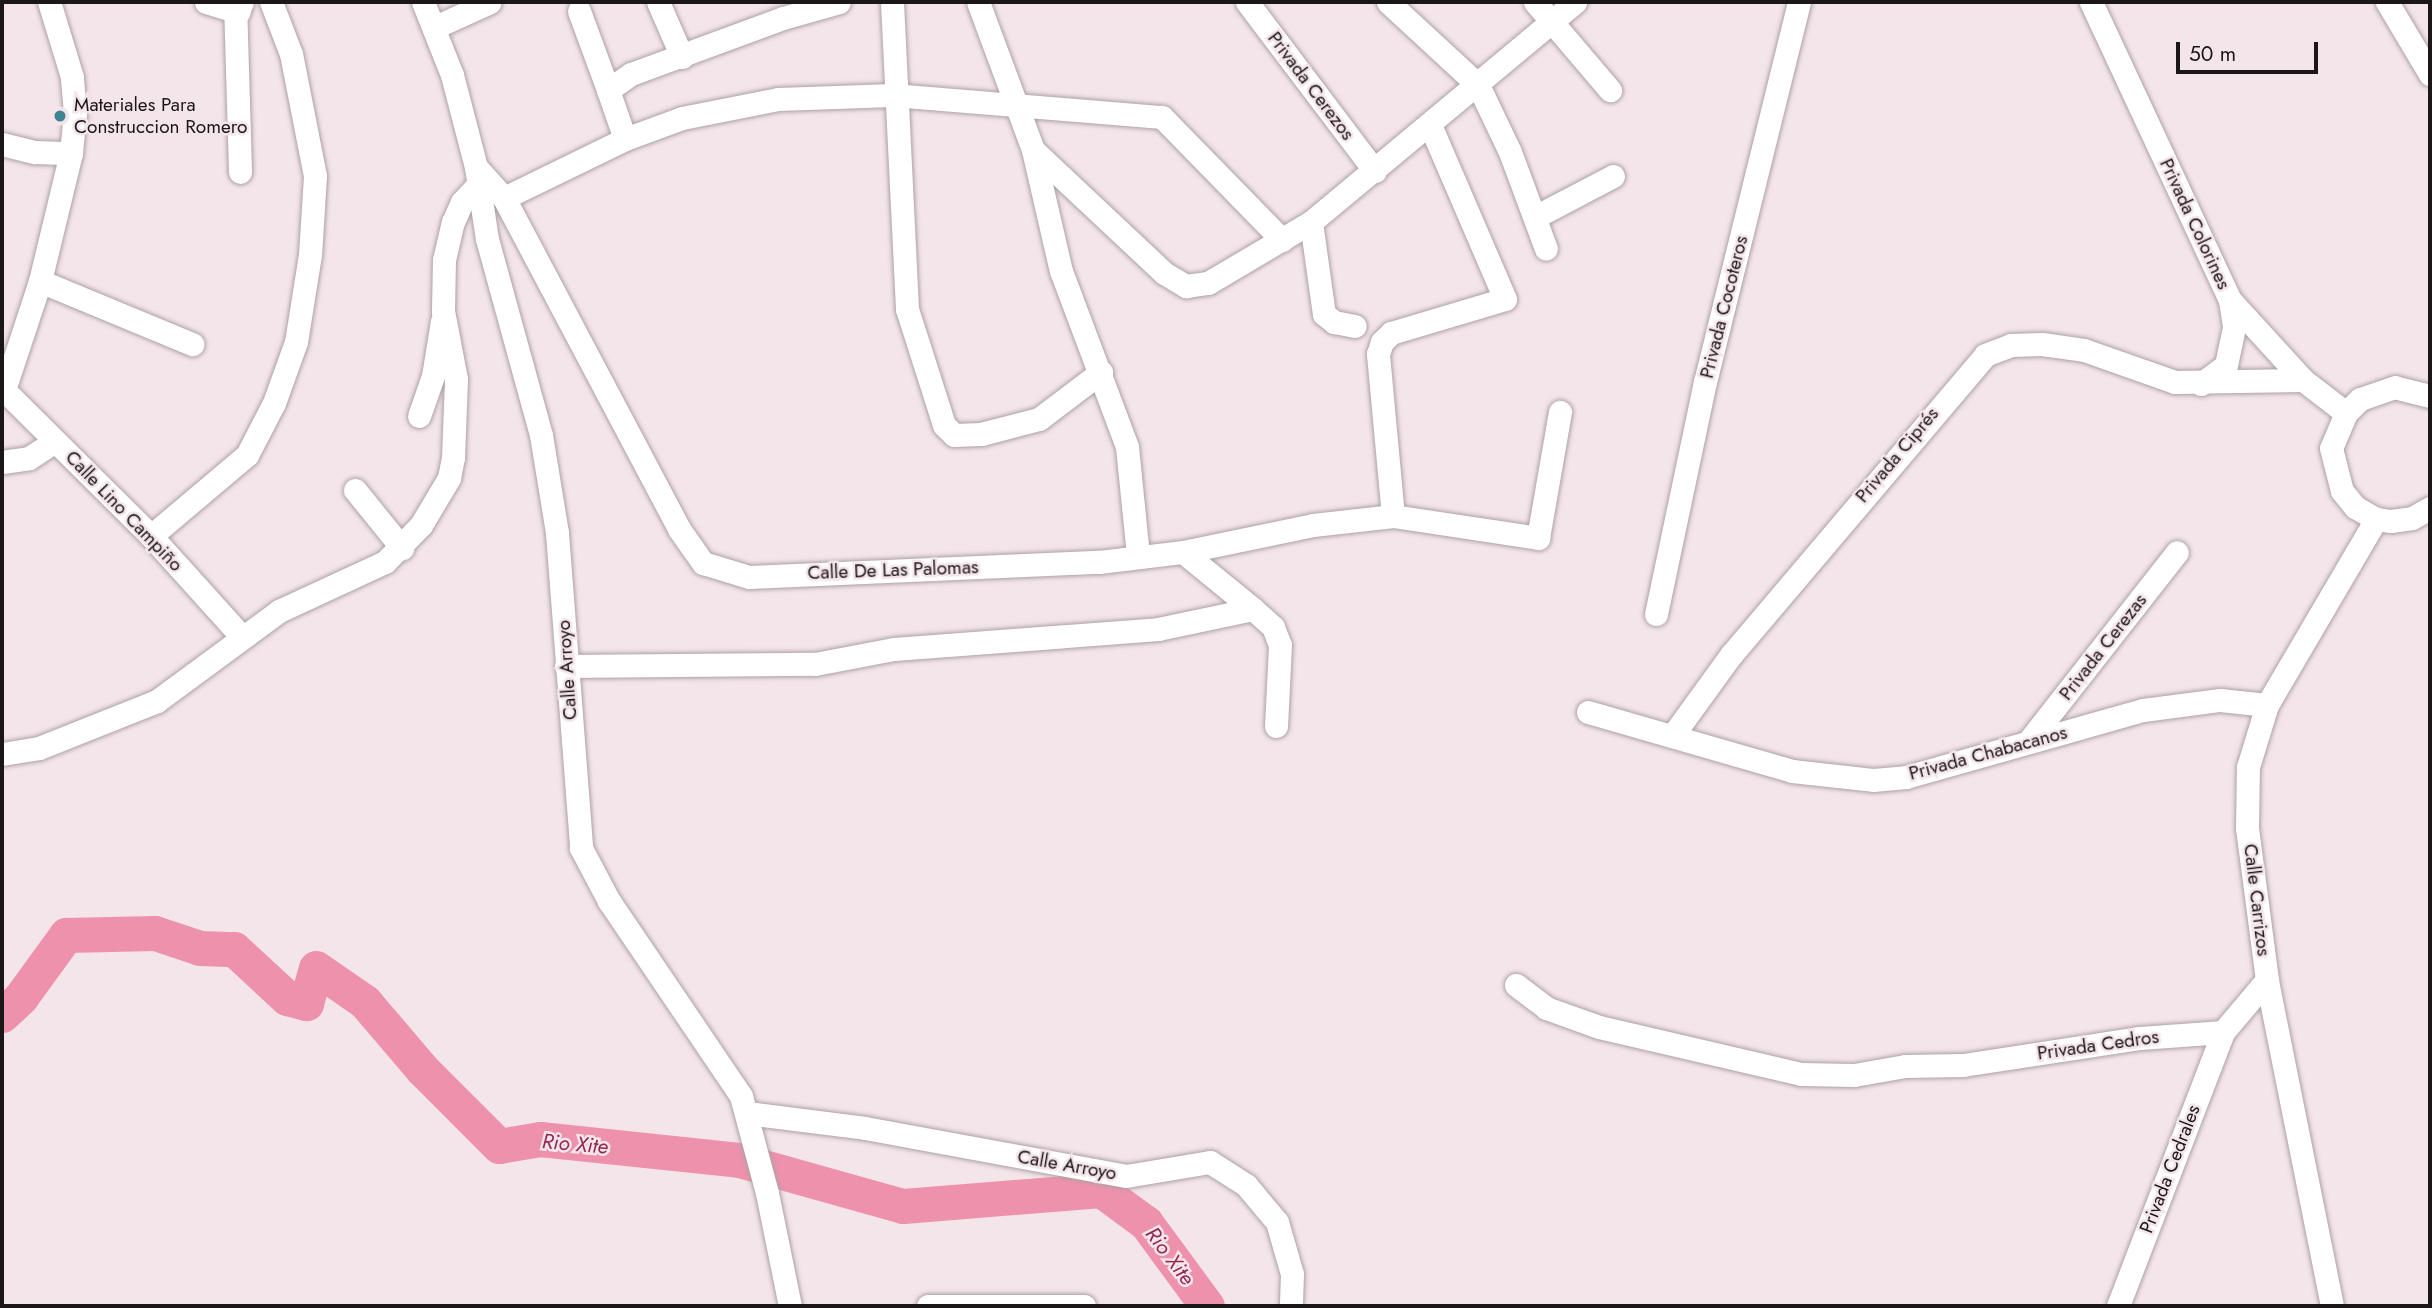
<!DOCTYPE html>
<meta charset="utf-8">
<style>
body{margin:0}
#map{position:relative;width:2432px;height:1308px;overflow:hidden;background:#f3e5e9;font-family:Jost,sans-serif}
div>[style]{position:absolute}
.river>*{height:35px;margin:-17.5px;padding:0 17.5px;transform-origin:17.5px;border-radius:17.5px;background:#ee91ad}
.roads{filter:drop-shadow(0 0 2px #aea1a4) drop-shadow(0 0 2px #aea1a4)}
.minor>*{height:23px;margin:-11.5px;padding:0 11.5px;transform-origin:11.5px;border-radius:11.5px;background:#fff}
.dots>*{width:19px;height:19px;translate:-50% -50%;box-sizing:border-box;border:4px solid #f3e5e9;border-radius:50%}
span{translate:-50% -50%;white-space:nowrap;text-align:center;line-height:1.15;-webkit-text-stroke:5px #f3e5e9;paint-order:stroke}
.street-label{font-size:19px;color:#1b1617}
.poi-label{font-size:19px;color:#1b1617}
.left{translate:0 -50%;text-align:left}
.water-label{font-size:21px;color:#922751;font-style:italic}
.frame{position:absolute;inset:0;border:4px solid #1b1617;pointer-events:none}
.scale{position:absolute;left:2176px;top:42px;width:142px;height:32px;box-sizing:border-box;border:4px solid #1b1617;border-top:0;padding-left:9px;font-size:21px;line-height:24px;white-space:nowrap;color:#1b1617;-webkit-text-stroke:5px #f3e5e9;paint-order:stroke}
</style>
<div id="map">
<div class="river">
<div style="left:2px;top:1015px;width:26px;rotate:-43deg"></div>
<div style="left:21px;top:997px;width:77px;rotate:-54deg"></div>
<div style="left:66px;top:935px;width:89px;rotate:-1.3deg"></div>
<div style="left:155px;top:933px;width:47px;rotate:18.4deg"></div>
<div style="left:200px;top:948px;width:34px;rotate:2deg"></div>
<div style="left:234px;top:949px;width:72px;rotate:42.8deg"></div>
<div style="left:287px;top:998px;width:20px;rotate:15deg"></div>
<div style="left:306px;top:1003px;width:36px;rotate:-74deg"></div>
<div style="left:316px;top:968px;width:60px;rotate:34.8deg"></div>
<div style="left:365px;top:1002px;width:88px;rotate:49.6deg"></div>
<div style="left:422px;top:1069px;width:109px;rotate:45deg"></div>
<div style="left:499px;top:1146px;width:42px;rotate:-9.7deg"></div>
<div style="left:540px;top:1139px;width:200px;rotate:6deg"></div>
<div style="left:739px;top:1160px;width:170px;rotate:15.7deg"></div>
<div style="left:903px;top:1206px;width:199px;rotate:-4.6deg"></div>
<div style="left:1101px;top:1190px;width:56px;rotate:36.3deg"></div>
<div style="left:1146px;top:1223px;width:103px;rotate:53.7deg"></div>
</div>
<div class="roads">
<div class="minor">
<div style="left:206px;top:2px;width:34px;rotate:17deg"></div>
<div style="left:238px;top:12px;width:11px;rotate:-68deg"></div>
<div style="left:235px;top:2px;width:170px;rotate:88.3deg"></div>
<div style="left:423px;top:2px;width:79px;rotate:68.3deg"></div>
<div style="left:452px;top:75px;width:95px;rotate:75.4deg"></div>
<div style="left:476px;top:167px;width:73px;rotate:81.3deg"></div>
<div style="left:487px;top:239px;width:203px;rotate:74.6deg"></div>
<div style="left:541px;top:435px;width:99px;rotate:80.7deg"></div>
<div style="left:557px;top:533px;width:316px;rotate:85.6deg"></div>
<div style="left:581px;top:848px;width:60px;rotate:62.2deg"></div>
<div style="left:609px;top:901px;width:235px;rotate:55.9deg"></div>
<div style="left:741px;top:1096px;width:100px;rotate:75deg"></div>
<div style="left:767px;top:1193px;width:115px;rotate:78.5deg"></div>
<div style="left:658px;top:2px;width:60px;rotate:66.4deg"></div>
<div style="left:892px;top:2px;width:307px;rotate:87.2deg"></div>
<div style="left:907px;top:309px;width:122px;rotate:72.3deg"></div>
<div style="left:944px;top:425px;width:14px;rotate:45deg"></div>
<div style="left:954px;top:435px;width:27px;rotate:-2deg"></div>
<div style="left:981px;top:434px;width:60px;rotate:-14.5deg"></div>
<div style="left:1039px;top:419px;width:78px;rotate:-37.2deg"></div>
<div style="left:978px;top:2px;width:158px;rotate:69.6deg"></div>
<div style="left:1033px;top:150px;width:124px;rotate:77deg"></div>
<div style="left:1061px;top:271px;width:188px;rotate:69.4deg"></div>
<div style="left:1127px;top:447px;width:110px;rotate:84.2deg"></div>
<div style="left:1247px;top:2px;width:212px;rotate:52.9deg"></div>
<div style="left:1388px;top:2px;width:122px;rotate:42.7deg"></div>
<div style="left:1478px;top:85px;width:74px;rotate:64.5deg"></div>
<div style="left:1510px;top:152px;width:103px;rotate:69.6deg"></div>
<div style="left:1535px;top:2px;width:116px;rotate:49.6deg"></div>
<div style="left:2091px;top:2px;width:329px;rotate:65deg"></div>
<div style="left:2230px;top:300px;width:108px;rotate:47.6deg"></div>
<div style="left:2303px;top:380px;width:54px;rotate:37.5deg"></div>
<div style="left:2387px;top:2px;width:84px;rotate:59.2deg"></div>
<div style="left:579px;top:11px;width:84px;rotate:69.8deg"></div>
<div style="left:435px;top:27px;width:60px;rotate:-24.4deg"></div>
<div style="left:625px;top:139px;width:52px;rotate:-109.1deg"></div>
<div style="left:608px;top:90px;width:28px;rotate:-35deg"></div>
<div style="left:631px;top:74px;width:162px;rotate:-20.2deg"></div>
<div style="left:783px;top:18px;width:58px;rotate:-15.9deg"></div>
<div style="left:2px;top:144px;width:34px;rotate:14deg"></div>
<div style="left:35px;top:152px;width:36px;rotate:2deg"></div>
<div style="left:1033px;top:150px;width:180px;rotate:43.2deg"></div>
<div style="left:1164px;top:273px;width:26px;rotate:31deg"></div>
<div style="left:1186px;top:286px;width:22px;rotate:-8deg"></div>
<div style="left:1208px;top:283px;width:120px;rotate:-30.6deg"></div>
<div style="left:1311px;top:222px;width:344px;rotate:-39.8deg"></div>
<div style="left:476px;top:167px;width:42px;rotate:47.9deg"></div>
<div style="left:504px;top:198px;width:374px;rotate:62.1deg"></div>
<div style="left:679px;top:529px;width:42px;rotate:54.8deg"></div>
<div style="left:703px;top:563px;width:48px;rotate:16.9deg"></div>
<div style="left:749px;top:577px;width:350px;rotate:-2.5deg"></div>
<div style="left:1099px;top:562px;width:85px;rotate:-6.8deg"></div>
<div style="left:1183px;top:552px;width:133px;rotate:-11.7deg"></div>
<div style="left:1313px;top:525px;width:81px;rotate:-6.4deg"></div>
<div style="left:1393px;top:516px;width:147px;rotate:8.6deg"></div>
<div style="left:1538px;top:538px;width:128px;rotate:-80.1deg"></div>
<div style="left:504px;top:198px;width:135px;rotate:-26deg"></div>
<div style="left:625px;top:139px;width:61px;rotate:-20.2deg"></div>
<div style="left:682px;top:118px;width:98px;rotate:-11.2deg"></div>
<div style="left:778px;top:99px;width:115px;rotate:-2deg"></div>
<div style="left:893px;top:95px;width:270px;rotate:4.7deg"></div>
<div style="left:1162px;top:117px;width:172px;rotate:45.7deg"></div>
<div style="left:1535px;top:217px;width:88px;rotate:-27.7deg"></div>
<div style="left:1311px;top:222px;width:93px;rotate:82deg"></div>
<div style="left:1324px;top:314px;width:13px;rotate:39deg"></div>
<div style="left:1334px;top:322px;width:21px;rotate:11deg"></div>
<div style="left:40px;top:281px;width:165px;rotate:22.5deg"></div>
<div style="left:2201px;top:384px;width:31px;rotate:-37deg"></div>
<div style="left:2226px;top:365px;width:40px;rotate:-78deg"></div>
<div style="left:2234px;top:326px;width:26px;rotate:-99deg"></div>
<div style="left:2px;top:388px;width:210px;rotate:44.8deg"></div>
<div style="left:151px;top:536px;width:136px;rotate:48deg"></div>
<div style="left:4px;top:390px;width:115px;rotate:-71.7deg"></div>
<div style="left:40px;top:281px;width:132px;rotate:-76.4deg"></div>
<div style="left:71px;top:153px;width:40px;rotate:-84.3deg"></div>
<div style="left:75px;top:113px;width:36px;rotate:-95deg"></div>
<div style="left:72px;top:77px;width:78px;rotate:-107deg"></div>
<div style="left:2430px;top:396px;width:36px;rotate:-166deg"></div>
<div style="left:2395px;top:387px;width:37px;rotate:161deg"></div>
<div style="left:2360px;top:399px;width:20px;rotate:135deg"></div>
<div style="left:2346px;top:413px;width:38px;rotate:113deg"></div>
<div style="left:2331px;top:448px;width:44px;rotate:75.7deg"></div>
<div style="left:2342px;top:491px;width:21px;rotate:51deg"></div>
<div style="left:2355px;top:507px;width:24px;rotate:30deg"></div>
<div style="left:2376px;top:519px;width:15px;rotate:8deg"></div>
<div style="left:2391px;top:521px;width:21px;rotate:-8deg"></div>
<div style="left:2412px;top:518px;width:21px;rotate:-29deg"></div>
<div style="left:419px;top:416px;width:42px;rotate:-70.7deg"></div>
<div style="left:433px;top:376px;width:56px;rotate:-80.7deg"></div>
<div style="left:2px;top:462px;width:27px;rotate:-8deg"></div>
<div style="left:29px;top:458px;width:31px;rotate:-33deg"></div>
<div style="left:355px;top:490px;width:75px;rotate:51deg"></div>
<div style="left:1393px;top:516px;width:163px;rotate:-95.3deg"></div>
<div style="left:1378px;top:354px;width:13px;rotate:-72deg"></div>
<div style="left:1382px;top:342px;width:13px;rotate:-45deg"></div>
<div style="left:1391px;top:333px;width:119px;rotate:-16.6deg"></div>
<div style="left:1505px;top:299px;width:189px;rotate:-113.3deg"></div>
<div style="left:151px;top:536px;width:126px;rotate:-40.2deg"></div>
<div style="left:247px;top:455px;width:59px;rotate:-62.6deg"></div>
<div style="left:274px;top:403px;width:65px;rotate:-70.2deg"></div>
<div style="left:296px;top:342px;width:88px;rotate:-80.9deg"></div>
<div style="left:310px;top:255px;width:79px;rotate:-86.4deg"></div>
<div style="left:315px;top:176px;width:124px;rotate:-101.1deg"></div>
<div style="left:291px;top:54px;width:56px;rotate:-111deg"></div>
<div style="left:1253px;top:609px;width:27px;rotate:42deg"></div>
<div style="left:1273px;top:627px;width:19px;rotate:69deg"></div>
<div style="left:1280px;top:645px;width:81px;rotate:92.8deg"></div>
<div style="left:1656px;top:614px;width:237px;rotate:-78.1deg"></div>
<div style="left:1705px;top:382px;width:391px;rotate:-76.1deg"></div>
<div style="left:566px;top:666px;width:249px;rotate:-0.5deg"></div>
<div style="left:815px;top:664px;width:80px;rotate:-10.8deg"></div>
<div style="left:894px;top:649px;width:265px;rotate:-4.3deg"></div>
<div style="left:1158px;top:629px;width:97px;rotate:-11.9deg"></div>
<div style="left:1253px;top:609px;width:90px;rotate:-140.8deg"></div>
<div style="left:1588px;top:712px;width:212px;rotate:16.1deg"></div>
<div style="left:1792px;top:771px;width:81px;rotate:6.3deg"></div>
<div style="left:1873px;top:780px;width:33px;rotate:-5deg"></div>
<div style="left:1906px;top:777px;width:246px;rotate:-15.8deg"></div>
<div style="left:2143px;top:710px;width:78px;rotate:-7.4deg"></div>
<div style="left:2220px;top:700px;width:47px;rotate:6.1deg"></div>
<div style="left:1673px;top:735px;width:99px;rotate:-54.1deg"></div>
<div style="left:1731px;top:655px;width:393px;rotate:-49.7deg"></div>
<div style="left:1985px;top:355px;width:28px;rotate:-21deg"></div>
<div style="left:2011px;top:345px;width:31px;rotate:-2deg"></div>
<div style="left:2042px;top:344px;width:42px;rotate:8.1deg"></div>
<div style="left:2084px;top:350px;width:96px;rotate:19.4deg"></div>
<div style="left:2175px;top:382px;width:128px;rotate:-0.9deg"></div>
<div style="left:2028px;top:742px;width:241px;rotate:-51.9deg"></div>
<div style="left:2px;top:754px;width:37px;rotate:-9deg"></div>
<div style="left:39px;top:748px;width:127px;rotate:-21.7deg"></div>
<div style="left:157px;top:701px;width:152px;rotate:-36.4deg"></div>
<div style="left:279px;top:611px;width:117px;rotate:-24.8deg"></div>
<div style="left:385px;top:562px;width:52px;rotate:-45.8deg"></div>
<div style="left:421px;top:525px;width:55px;rotate:-59.2deg"></div>
<div style="left:449px;top:478px;width:20px;rotate:-79deg"></div>
<div style="left:453px;top:458px;width:79px;rotate:-87.8deg"></div>
<div style="left:456px;top:379px;width:69px;rotate:-100.8deg"></div>
<div style="left:443px;top:311px;width:51px;rotate:-88.9deg"></div>
<div style="left:444px;top:260px;width:39px;rotate:-77deg"></div>
<div style="left:453px;top:222px;width:22px;rotate:-66deg"></div>
<div style="left:462px;top:202px;width:21px;rotate:-47deg"></div>
<div style="left:1516px;top:985px;width:38px;rotate:37deg"></div>
<div style="left:1546px;top:1008px;width:56px;rotate:19.7deg"></div>
<div style="left:1599px;top:1027px;width:207px;rotate:13.1deg"></div>
<div style="left:1801px;top:1074px;width:53px;rotate:1.1deg"></div>
<div style="left:1854px;top:1075px;width:52px;rotate:-10deg"></div>
<div style="left:1905px;top:1066px;width:58px;rotate:-1deg"></div>
<div style="left:1963px;top:1065px;width:179px;rotate:-8.7deg"></div>
<div style="left:2140px;top:1038px;width:83px;rotate:-4.1deg"></div>
<div style="left:2223px;top:1032px;width:68px;rotate:-49.8deg"></div>
<div style="left:747px;top:1113px;width:119px;rotate:7.2deg"></div>
<div style="left:865px;top:1128px;width:265px;rotate:10.4deg"></div>
<div style="left:1126px;top:1176px;width:85px;rotate:-9.5deg"></div>
<div style="left:1210px;top:1162px;width:43px;rotate:32.6deg"></div>
<div style="left:1246px;top:1185px;width:48px;rotate:50deg"></div>
<div style="left:1277px;top:1222px;width:54px;rotate:73.9deg"></div>
<div style="left:1292px;top:1274px;width:32px;rotate:92deg"></div>
<div style="left:928px;top:1306px;width:156px"></div>
<div style="left:2118px;top:1306px;width:293px;rotate:-69deg"></div>
<div style="left:2332px;top:1306px;width:332px;rotate:-101.3deg"></div>
<div style="left:2267px;top:980px;width:153px;rotate:-97.5deg"></div>
<div style="left:2247px;top:828px;width:61px;rotate:-89.1deg"></div>
<div style="left:2248px;top:767px;width:65px;rotate:-73deg"></div>
<div style="left:2267px;top:705px;width:216px;rotate:-59.6deg"></div>
</div>
</div>
<div class="dots">
<div style="left:60px;top:116px;background:#3f8491"></div>
</div>
<div class="street-label">
<span style="left:1311px;top:86px;rotate:53deg">Privada Cerezos</span>
<span style="left:2195px;top:224px;rotate:65deg">Privada Colorines</span>
<span style="left:1724px;top:307px;rotate:-76deg">Privada Cocoteros</span>
<span style="left:1897px;top:455px;rotate:-50deg">Privada Ciprés</span>
<span style="left:124px;top:511px;rotate:46deg">Calle Lino Campiño</span>
<span style="left:893px;top:570px;rotate:-2deg">Calle De Las Palomas</span>
<span style="left:2103px;top:647px;rotate:-52deg">Privada Cerezas</span>
<span style="left:567px;top:670px;rotate:-94deg">Calle Arroyo</span>
<span style="left:1988px;top:753px;rotate:-15deg">Privada Chabacanos</span>
<span style="left:2257px;top:900px;rotate:83deg">Calle Carrizos</span>
<span style="left:2098px;top:1045px;rotate:-8deg">Privada Cedros</span>
<span style="left:1067px;top:1165px;rotate:10deg">Calle Arroyo</span>
<span style="left:2170px;top:1169px;rotate:-69deg">Privada Cedrales</span>
</div>
<div class="poi-label">
<span class="left" style="left:74px;top:116px">Materiales Para<br>Construccion Romero</span>
</div>
<div class="water-label">
<span style="left:575px;top:1144px;rotate:5deg">Rio Xite</span>
<span style="left:1170px;top:1256px;rotate:53deg">Rio Xite</span>
</div>
<div class="frame"></div>
<div class="scale">50 m</div>
</div>
